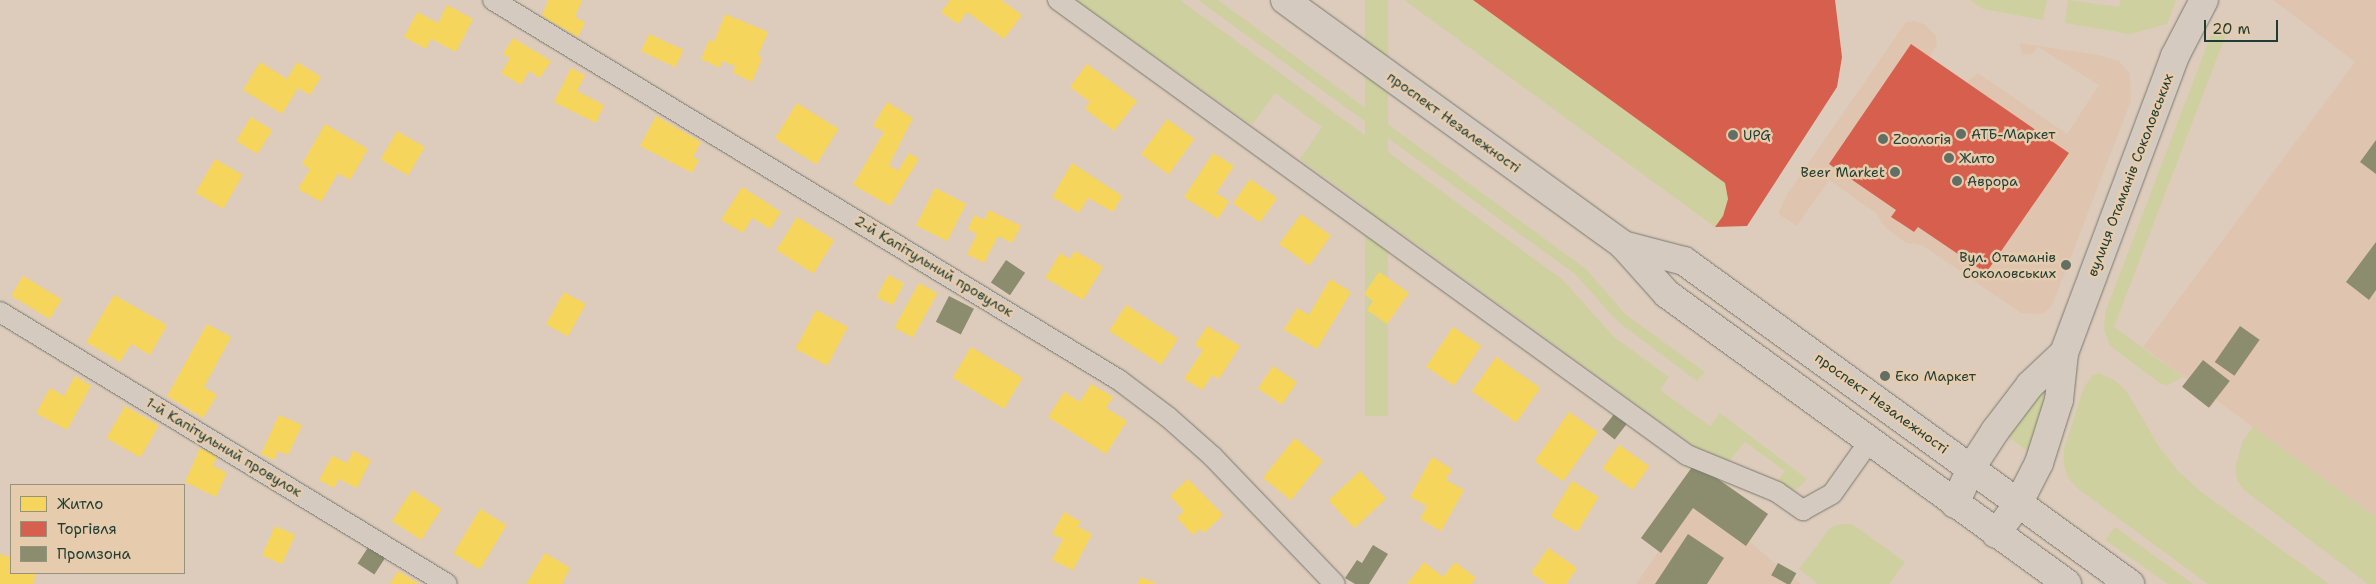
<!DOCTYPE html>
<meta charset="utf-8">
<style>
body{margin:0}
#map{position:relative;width:2376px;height:584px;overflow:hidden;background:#ddccbc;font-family:"Shantell Sans",sans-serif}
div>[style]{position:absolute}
.built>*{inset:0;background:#dfc5af}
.green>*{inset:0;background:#ced09f;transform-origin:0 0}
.homes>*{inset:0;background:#f6d55c;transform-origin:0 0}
.shops>*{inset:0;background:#d6604d}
.industry>*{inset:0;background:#8c8c6e;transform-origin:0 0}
.roads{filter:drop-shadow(0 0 1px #7a786f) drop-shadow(0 0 1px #7a786f)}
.street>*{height:20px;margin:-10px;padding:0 10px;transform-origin:10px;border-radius:10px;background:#d4cabf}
.secondary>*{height:28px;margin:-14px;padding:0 14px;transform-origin:14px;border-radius:14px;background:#d4cabf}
.primary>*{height:28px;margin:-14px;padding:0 14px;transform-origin:14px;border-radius:14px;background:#d4cabf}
.dots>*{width:14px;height:14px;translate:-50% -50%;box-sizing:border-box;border:2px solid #e6ccad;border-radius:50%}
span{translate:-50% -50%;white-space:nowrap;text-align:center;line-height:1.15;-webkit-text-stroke:5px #e6ccad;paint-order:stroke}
.street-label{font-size:14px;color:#1f3d34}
.poi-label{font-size:14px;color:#1f3d34}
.left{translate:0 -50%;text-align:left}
.right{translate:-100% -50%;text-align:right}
.legend{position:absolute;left:10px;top:484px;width:175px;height:90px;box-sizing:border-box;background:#e6ccad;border:1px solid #96937d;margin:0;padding:6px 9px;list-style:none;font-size:15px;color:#1f3d34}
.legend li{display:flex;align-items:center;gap:10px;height:25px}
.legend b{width:25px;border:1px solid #96937d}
.scale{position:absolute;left:2204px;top:20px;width:74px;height:22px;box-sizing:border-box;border:2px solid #1f3d34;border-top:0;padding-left:6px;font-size:15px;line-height:18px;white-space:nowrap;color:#1f3d34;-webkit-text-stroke:4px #e6ccad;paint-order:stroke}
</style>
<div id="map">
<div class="built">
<div style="clip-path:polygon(2273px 0,2376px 0,2376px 517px,2216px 400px,2211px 408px,2183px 387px,2188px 380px,2143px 347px,2355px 62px)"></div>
<div style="clip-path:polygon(1915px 21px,1924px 24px,1936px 36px,1937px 44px,1930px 57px,1967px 82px,1978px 73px,2067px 134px,2099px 85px,2038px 47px,2032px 54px,2023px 55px,2019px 43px,2099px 55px,2119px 61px,2130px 74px,2131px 101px,2052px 306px,2042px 314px,2021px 313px,1922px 245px,1906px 243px,1885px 227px,1877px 214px,1829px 180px,1797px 226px,1778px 214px,1787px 194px,1906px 22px)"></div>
<div style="clip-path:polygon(1695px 463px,1768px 514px,1749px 541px,1777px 565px,1778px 563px,1796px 573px,1794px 578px,1802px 584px,1636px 584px,1659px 551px,1641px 538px)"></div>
</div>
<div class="green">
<div style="clip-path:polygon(1075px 0,1180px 0,1563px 280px,1614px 337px,1669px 377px,1660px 390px,1710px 426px,1720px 413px,1807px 479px,1797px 489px,1790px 489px,1777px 482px,1785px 471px,1745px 442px,1727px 464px,1713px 460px,1300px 159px,1322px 127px,1275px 93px,1252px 125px)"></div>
<div style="clip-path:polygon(1198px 0,1218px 0,1586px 269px,1625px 314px,1705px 372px,1697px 381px,1617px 321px,1575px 274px)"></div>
<div style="left:1365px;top:0;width:23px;height:416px"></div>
<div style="clip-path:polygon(1404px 0,1473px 0,1725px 183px,1728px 199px,1723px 216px,1715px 227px)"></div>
<div style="clip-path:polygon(1970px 0,2047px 0,2043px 20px,1983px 9px)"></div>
<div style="clip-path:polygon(2068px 0,2119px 7px,2121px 0,2176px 0,2167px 24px,2130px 34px,2065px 23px)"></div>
<div style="clip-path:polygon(2222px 30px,2227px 32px,2114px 327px,2183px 377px,2168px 385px,2161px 384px,2110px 346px,2104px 330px,2105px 313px,2211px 35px)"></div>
<div style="clip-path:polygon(2099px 373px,2116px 381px,2127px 392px,2158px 445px,2177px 470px,2200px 491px,2329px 584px,2208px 584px,2081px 491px,2068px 478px,2064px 465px,2064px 449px,2084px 387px,2093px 375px)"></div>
<div style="clip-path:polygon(2050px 381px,2029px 452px,2008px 437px)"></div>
<div style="clip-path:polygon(2253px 427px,2376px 517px,2376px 584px,2368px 584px,2244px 490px,2237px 480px,2235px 468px,2243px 441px)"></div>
<div style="clip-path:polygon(1841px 524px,1852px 524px,1905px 562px,1889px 584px,1818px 584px,1799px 569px,1831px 527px)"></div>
<div style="clip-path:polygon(2115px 527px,2193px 584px,2168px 584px,2105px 540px)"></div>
</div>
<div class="homes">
<div style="clip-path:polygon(548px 0,582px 0,575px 17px,585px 22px,578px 37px,542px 16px)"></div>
<div style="clip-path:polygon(950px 0,1001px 0,1022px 15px,1004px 39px,967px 12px,958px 24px,941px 12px)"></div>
<div style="clip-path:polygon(447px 5px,473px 19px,456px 52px,431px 39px,426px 49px,404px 37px,417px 12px,438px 23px)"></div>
<div style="clip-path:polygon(725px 14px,768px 32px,758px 56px,762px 58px,752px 82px,733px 73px,735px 66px,722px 61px,720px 68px,701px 59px,709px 40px,714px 42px)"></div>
<div style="left:649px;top:34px;width:38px;height:19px;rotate:25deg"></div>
<div style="clip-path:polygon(513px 38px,551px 61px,540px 78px,529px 71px,521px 85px,501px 73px,510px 58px,503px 54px)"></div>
<div style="clip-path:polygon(260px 62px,287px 79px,297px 62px,321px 77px,310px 95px,298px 88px,282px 114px,243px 90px)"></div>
<div style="clip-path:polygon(1087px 64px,1137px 101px,1114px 131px,1085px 109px,1090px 102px,1070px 87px)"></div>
<div style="clip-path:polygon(571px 68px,585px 75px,577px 91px,604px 105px,596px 123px,554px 102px)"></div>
<div style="clip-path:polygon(887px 102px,913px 118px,889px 165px,898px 171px,909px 153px,919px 159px,890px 206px,853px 185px,884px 132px,873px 126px)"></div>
<div style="left:797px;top:103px;width:49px;height:42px;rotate:32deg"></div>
<div style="clip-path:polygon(656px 116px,701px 142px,693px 157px,699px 160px,692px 173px,640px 146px)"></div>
<div style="left:251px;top:117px;width:25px;height:28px;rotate:32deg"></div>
<div style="left:1167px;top:119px;width:34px;height:44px;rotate:36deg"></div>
<div style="clip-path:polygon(325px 124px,368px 149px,350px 180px,338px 173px,321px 202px,298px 189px,310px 169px,302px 164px)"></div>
<div style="left:397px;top:131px;width:32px;height:33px;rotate:30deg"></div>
<div style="clip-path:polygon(1213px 153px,1234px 166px,1216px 193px,1229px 201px,1218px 219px,1184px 197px)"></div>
<div style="left:215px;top:159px;width:32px;height:39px;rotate:30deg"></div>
<div style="clip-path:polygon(1072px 163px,1122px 196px,1113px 212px,1088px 198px,1079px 213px,1052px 197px)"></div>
<div style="left:1250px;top:179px;width:33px;height:30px;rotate:35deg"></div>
<div style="clip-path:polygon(742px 187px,781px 212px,770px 229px,752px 218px,743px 233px,721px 220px)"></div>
<div style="left:935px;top:188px;width:35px;height:42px;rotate:27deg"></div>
<div style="clip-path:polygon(989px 210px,1021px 226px,1012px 243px,998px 236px,984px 263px,967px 254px,977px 234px,968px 229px,974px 215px,984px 220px)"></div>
<div style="left:1301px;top:214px;width:37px;height:37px;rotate:36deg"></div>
<div style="left:797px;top:217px;width:44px;height:39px;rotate:32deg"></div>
<div style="clip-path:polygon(1075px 251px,1103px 267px,1083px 300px,1045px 278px,1060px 253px,1070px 259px)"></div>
<div style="clip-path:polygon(1379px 272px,1409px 293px,1387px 324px,1367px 310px,1373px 301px,1364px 294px)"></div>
<div style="left:888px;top:275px;width:18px;height:25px;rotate:27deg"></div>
<div style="left:23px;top:276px;width:45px;height:23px;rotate:31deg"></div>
<div style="clip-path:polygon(1330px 279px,1351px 292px,1317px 349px,1284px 330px,1297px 308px,1309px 315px)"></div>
<div style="left:919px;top:283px;width:21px;height:51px;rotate:29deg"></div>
<div style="left:564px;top:292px;width:25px;height:37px;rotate:29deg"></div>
<div style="clip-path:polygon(114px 295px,167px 325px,150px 355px,131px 344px,120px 362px,86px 342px)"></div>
<div style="left:1126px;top:305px;width:62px;height:31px;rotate:33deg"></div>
<div style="left:816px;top:310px;width:36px;height:44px;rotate:28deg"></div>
<div style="clip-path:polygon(207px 324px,231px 337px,204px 387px,217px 395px,203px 418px,167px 396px)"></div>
<div style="clip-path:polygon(1207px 326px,1240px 346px,1219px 379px,1212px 375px,1202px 390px,1184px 379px,1203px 350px,1195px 345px)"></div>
<div style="left:1453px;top:327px;width:34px;height:48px;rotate:34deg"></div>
<div style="left:971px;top:347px;width:60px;height:36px;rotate:31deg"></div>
<div style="left:1496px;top:357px;width:54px;height:42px;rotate:35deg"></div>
<div style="left:1273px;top:366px;width:29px;height:27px;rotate:34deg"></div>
<div style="clip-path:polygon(75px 376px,91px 386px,67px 430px,36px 413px,50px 388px,64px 396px)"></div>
<div style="clip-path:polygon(1091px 384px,1113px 397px,1106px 408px,1127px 421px,1106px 454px,1048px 417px,1064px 392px,1080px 402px)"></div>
<div style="left:125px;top:406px;width:39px;height:37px;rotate:30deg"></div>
<div style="left:1569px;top:412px;width:35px;height:60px;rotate:35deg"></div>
<div style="clip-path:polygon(279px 415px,302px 425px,288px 455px,278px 451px,274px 460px,261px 454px)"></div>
<div style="left:1295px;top:438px;width:36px;height:51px;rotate:39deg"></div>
<div style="left:1619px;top:445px;width:37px;height:29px;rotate:35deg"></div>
<div style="clip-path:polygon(200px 448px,217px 456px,213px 466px,227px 473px,216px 497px,185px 482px)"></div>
<div style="clip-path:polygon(353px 451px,371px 460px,357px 488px,339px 479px,334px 488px,319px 480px,332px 456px,347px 463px)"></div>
<div style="clip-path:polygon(1432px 457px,1452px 469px,1446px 480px,1464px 490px,1441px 531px,1420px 519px,1427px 506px,1410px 497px)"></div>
<div style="left:1360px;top:471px;width:38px;height:43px;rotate:47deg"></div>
<div style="clip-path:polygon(1188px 479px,1223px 515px,1204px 533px,1200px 529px,1193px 535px,1177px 518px,1184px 511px,1170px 496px)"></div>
<div style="left:1572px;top:481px;width:31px;height:41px;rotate:31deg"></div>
<div style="left:412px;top:490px;width:35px;height:37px;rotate:33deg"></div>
<div style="left:480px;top:509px;width:31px;height:52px;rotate:31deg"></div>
<div style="clip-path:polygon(1064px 512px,1081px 522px,1078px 527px,1092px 534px,1073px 570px,1052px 560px,1063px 539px,1052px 534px)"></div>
<div style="left:275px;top:526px;width:22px;height:32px;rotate:24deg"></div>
<div style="clip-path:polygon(1548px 548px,1577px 568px,1566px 584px,1547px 584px,1531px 573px)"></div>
<div style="clip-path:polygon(545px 553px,570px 568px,562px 583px,564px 584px,526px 584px)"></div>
<div style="clip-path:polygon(0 554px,11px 557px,11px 573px,36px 573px,33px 584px,0 584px)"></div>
<div style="clip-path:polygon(1424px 562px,1443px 577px,1455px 562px,1476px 578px,1471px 584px,1407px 584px)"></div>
<div style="clip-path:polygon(398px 571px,419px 584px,390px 584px)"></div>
<div style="clip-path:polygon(1141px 577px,1157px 584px,1138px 584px)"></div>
</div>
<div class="shops">
<div style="clip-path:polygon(1473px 0,1835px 0,1842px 57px,1837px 87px,1747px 226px,1715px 227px,1723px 216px,1728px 199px,1725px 183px)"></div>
<div style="clip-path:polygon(1911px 44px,2069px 153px,1986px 273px,1918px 227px,1914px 232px,1902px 224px,1891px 217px,1896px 210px,1829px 164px)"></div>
</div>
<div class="industry">
<div style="clip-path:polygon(2376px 140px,2376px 174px,2360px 162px)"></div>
<div style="clip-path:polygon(2376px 242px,2376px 290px,2369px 300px,2346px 282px)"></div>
<div style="left:1006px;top:260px;width:23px;height:27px;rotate:34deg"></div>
<div style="left:949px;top:296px;width:28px;height:29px;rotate:27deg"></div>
<div style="left:2240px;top:326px;width:24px;height:44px;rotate:35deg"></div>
<div style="left:2203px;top:360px;width:34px;height:34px;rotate:38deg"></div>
<div style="left:1615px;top:413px;width:16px;height:21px;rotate:38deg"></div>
<div style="clip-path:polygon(1695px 463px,1768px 514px,1746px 546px,1693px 508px,1661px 553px,1641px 538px)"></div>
<div style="clip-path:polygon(1688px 534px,1724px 558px,1707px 584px,1655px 584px)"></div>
<div style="clip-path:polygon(1373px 545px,1388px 554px,1369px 584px,1355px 584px,1345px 578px,1357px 560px,1362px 563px)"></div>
<div style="left:369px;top:546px;width:20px;height:21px;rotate:33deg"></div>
<div style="left:1778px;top:563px;width:21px;height:14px;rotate:29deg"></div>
</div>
<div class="roads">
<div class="street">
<div style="left:493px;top:0;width:732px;rotate:31.26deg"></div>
<div style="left:1119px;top:380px;width:61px;rotate:37.1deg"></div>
<div style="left:1168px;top:417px;width:60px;rotate:41.6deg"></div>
<div style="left:1213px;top:457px;width:176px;rotate:46.2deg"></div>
<div style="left:1058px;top:0;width:776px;rotate:35.88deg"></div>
<div style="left:1687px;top:455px;width:97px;rotate:22.3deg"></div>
<div style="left:1777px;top:492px;width:32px;rotate:35deg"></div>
<div style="left:1803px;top:510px;width:33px;rotate:-29deg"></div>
<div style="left:1832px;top:494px;width:64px;rotate:-54.6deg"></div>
<div style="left:0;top:312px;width:523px;rotate:31.32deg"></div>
</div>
<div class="secondary">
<div style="left:1955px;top:504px;width:39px;rotate:-66deg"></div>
<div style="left:1971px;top:468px;width:44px;rotate:-57deg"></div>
<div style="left:1995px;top:431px;width:58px;rotate:-52.7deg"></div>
<div style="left:2030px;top:385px;width:47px;rotate:-43.3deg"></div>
<div style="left:1996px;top:534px;width:39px;rotate:-54deg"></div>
<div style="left:2019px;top:502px;width:44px;rotate:-62.9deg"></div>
<div style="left:2039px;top:463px;width:66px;rotate:-72.4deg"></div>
<div style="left:2059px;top:400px;width:47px;rotate:-83.9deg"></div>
<div style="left:2064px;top:353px;width:317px;rotate:-69.5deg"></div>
<div style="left:2175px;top:56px;width:63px;rotate:-62.6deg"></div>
</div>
<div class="primary">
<div style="left:1285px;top:0;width:417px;rotate:35.9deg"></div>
<div style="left:1623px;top:245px;width:66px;rotate:48.1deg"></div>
<div style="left:1667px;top:294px;width:494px;rotate:35.9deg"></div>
<div style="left:1623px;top:245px;width:63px;rotate:14.7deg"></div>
<div style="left:1684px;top:261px;width:551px;rotate:35.91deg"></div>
</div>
</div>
<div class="dots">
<div style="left:1961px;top:134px;background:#626f64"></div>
<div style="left:1733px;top:135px;background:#626f64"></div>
<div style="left:1883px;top:139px;background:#626f64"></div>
<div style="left:1949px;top:158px;background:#626f64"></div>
<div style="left:1895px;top:172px;background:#626f64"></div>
<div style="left:1957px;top:181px;background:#626f64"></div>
<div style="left:2066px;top:265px;background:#626f64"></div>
<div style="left:1885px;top:376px;background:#626f64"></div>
</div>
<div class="street-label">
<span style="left:1454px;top:122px;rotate:36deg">проспект Незалежності</span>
<span style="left:2130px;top:175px;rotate:-69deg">вулиця Отаманів Соколовських</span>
<span style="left:934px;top:266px;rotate:31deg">2-й Капітульний провулок</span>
<span style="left:1882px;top:403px;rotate:36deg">проспект Незалежності</span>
<span style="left:224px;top:447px;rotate:31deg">1-й Капітульний провулок</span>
</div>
<div class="poi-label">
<span class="left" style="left:1971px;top:134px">АТБ-Маркет</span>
<span class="left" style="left:1743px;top:135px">UPG</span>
<span class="left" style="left:1893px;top:139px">Zooлогія</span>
<span class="left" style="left:1959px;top:158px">Жито</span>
<span class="right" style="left:1885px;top:172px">Beer Market</span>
<span class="left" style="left:1967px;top:181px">Аврора</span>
<span class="right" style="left:2056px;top:265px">Вул. Отаманів<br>Соколовських</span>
<span class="left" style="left:1895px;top:376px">Еко Маркет</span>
</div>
<ul class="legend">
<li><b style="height:14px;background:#f6d55c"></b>Житло</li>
<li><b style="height:14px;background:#d6604d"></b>Торгівля</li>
<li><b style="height:14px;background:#8c8c6e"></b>Промзона</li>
</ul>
<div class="scale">20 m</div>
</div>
